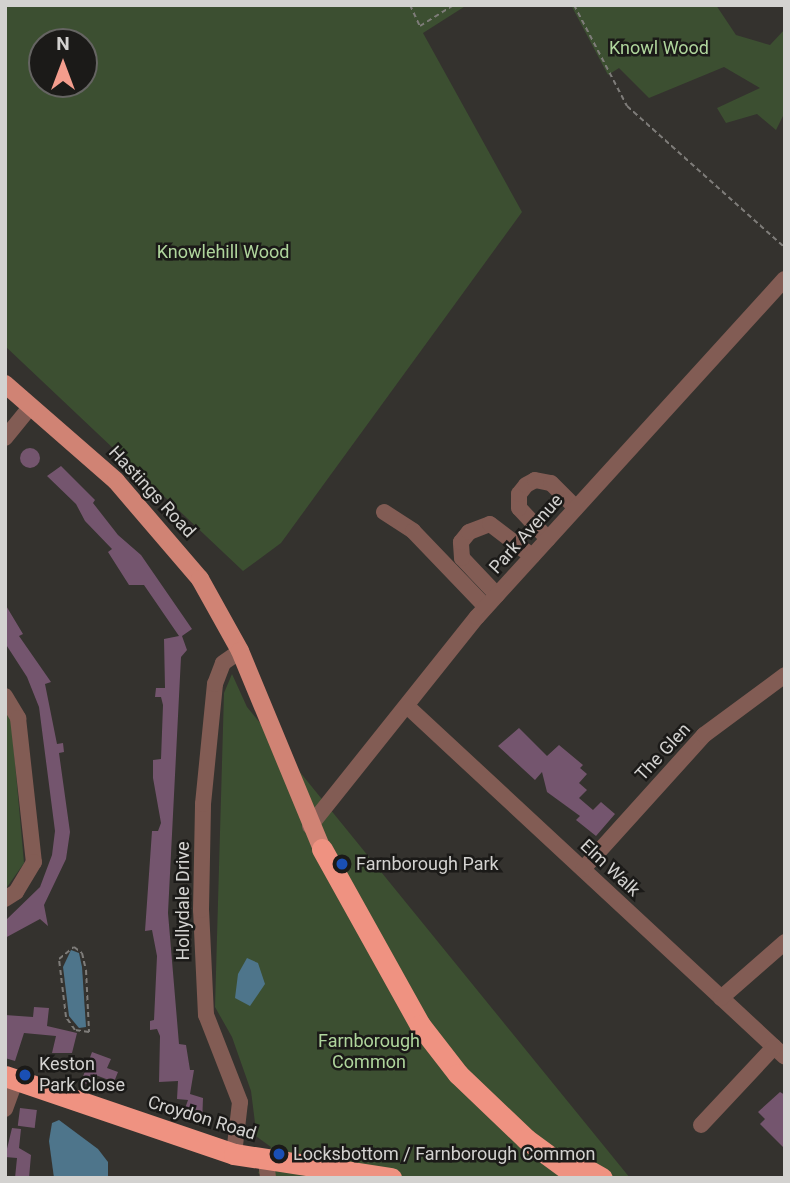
<!DOCTYPE html>
<style>
body{margin:0}
#map{position:relative;width:790px;height:1183px;overflow:hidden;background:#34322e;font-family:Roboto,sans-serif}
div>[style]{position:absolute}
.green>*{inset:0;background:#3c4f31}
.water>*{inset:0;background:#4e758b}
.building>*{inset:0;background:#74556e;transform-origin:0 0}
.round{border-radius:50%}
.path>*{height:2px;margin-top:-1px;transform-origin:0;background:repeating-linear-gradient(90deg,#7e7c79 0 5px,transparent 0 8.5px)}
.minor>*{height:16px;margin:-8px;padding:0 8px;transform-origin:8px;border-radius:8px;background:#825c54}
.major>*{height:18px;margin:-9px;padding:0 9px;transform-origin:9px;border-radius:9px;background:#d08374}
.highway>*{height:21px;margin:-10.5px;padding:0 10.5px;transform-origin:10.5px;border-radius:10.5px;background:#ef9281}
.dots>*{width:19px;height:19px;translate:-50% -50%;box-sizing:border-box;border:4px solid #1b1a18;border-radius:50%}
span{translate:-50% -50%;white-space:nowrap;text-align:center;line-height:1.15;-webkit-text-stroke:5px #1b1a18;paint-order:stroke}
.park-label{font-size:18px;color:#afd59c}
.street-label{font-size:18px;color:#d3d2d0}
.poi-label{font-size:18px;color:#d3d2d0}
.left{translate:0 -50%;text-align:left}
.frame{position:absolute;inset:0;border:7px solid #d3d2d0;pointer-events:none}
.north{position:absolute;left:28px;top:28px;width:70px;height:70px;box-sizing:border-box;background:#1b1a18;border:2px solid #656462;border-radius:50%;rotate:0deg;font-size:19px;font-weight:700;line-height:28px;text-align:center;color:#d3d2d0}
.north::after{content:'';display:block;margin:auto;width:24px;height:32px;background:#f49d8d;clip-path:polygon(50% 0,100% 100%,50% 72%,0 100%)}
</style>
<div id="map">
<div class="green">
<div style="clip-path:polygon(evenodd,5px 5px,467px 5px,423px 33px,522px 212px,281px 543px,243px 571px,5px 346px,5px 5px,42px 42px,84px 42px,84px 84px,42px 84px,42px 42px)"></div>
<div style="clip-path:polygon(571px 5px,716px 5px,736px 35px,770px 45px,785px 29px,785px 112px,776px 130px,757px 114px,726px 123px,717px 108px,760px 88px,724px 67px,649px 98px,619px 68px,608px 75px)"></div>
<div style="clip-path:polygon(232px 674px,247px 707px,630px 1178px,265px 1178px,258px 1173px,271px 1147px,250px 1132px,255px 1123px,251px 1091px,232px 1037px,215px 1007px,224px 693px)"></div>
<div style="clip-path:polygon(5px 708px,11px 718px,24px 863px,5px 890px)"></div>
</div>
<div class="water">
<div style="clip-path:polygon(71px 950px,79px 953px,82px 967px,86px 1027px,79px 1028px,69px 1016px,63px 967px)"></div>
<div style="clip-path:polygon(247px 958px,258px 963px,265px 984px,250px 1006px,235px 998px,238px 974px)"></div>
<div style="clip-path:polygon(59px 1120px,98px 1149px,108px 1162px,108px 1178px,54px 1178px,49px 1141px,52px 1123px)"></div>
</div>
<div class="building">
<div class="round" style="left:20px;top:448px;width:20px;height:20px"></div>
<div style="clip-path:polygon(61px 466px,95px 500px,93px 503px,118px 535px,141px 555px,192px 629px,182px 636px,187px 650px,181px 657px,168px 913px,179px 1044px,186px 1045px,190px 1070px,194px 1070px,190px 1094px,203px 1098px,202px 1125px,183px 1114px,188px 1100px,177px 1099px,178px 1081px,159px 1082px,160px 1036px,157px 1029px,150px 1030px,150px 1021px,154px 1020px,157px 956px,152px 930px,145px 931px,152px 831px,158px 831px,161px 823px,153px 778px,153px 760px,161px 759px,163px 705px,161px 697px,155px 697px,156px 688px,165px 688px,164px 639px,179px 636px,144px 585px,129px 585px,108px 552px,112px 549px,85px 521px,76px 504px,47px 476px)"></div>
<div style="clip-path:polygon(5px 604px,23px 634px,19px 636px,51px 682px,45px 684px,57px 744px,63px 743px,64px 752px,59px 753px,70px 832px,66px 859px,44px 905px,48px 926px,40px 919px,5px 938px,5px 921px,40px 887px,52px 855px,55px 831px,39px 707px,27px 677px,5px 643px)"></div>
<div style="clip-path:polygon(519px 728px,547px 756px,559px 745px,583px 765px,580px 768px,587px 774px,579px 783px,587px 790px,579px 798px,593px 810px,601px 802px,615px 814px,596px 836px,576px 820px,580px 816px,547px 792px,542px 772px,535px 780px,498px 746px)"></div>
<div style="clip-path:polygon(34px 1007px,49px 1008px,47px 1026px,77px 1033px,72px 1053px,52px 1053px,56px 1036px,24px 1033px,15px 1061px,5px 1058px,5px 1015px,33px 1017px)"></div>
<div style="clip-path:polygon(92px 1052px,111px 1059px,107px 1068px,118px 1072px,114px 1082px,93px 1074px,90px 1085px,81px 1082px)"></div>
<div style="clip-path:polygon(780px 1092px,785px 1095px,785px 1149px,760px 1124px,765px 1119px,758px 1112px)"></div>
<div style="left:20px;top:1108px;width:17px;height:18px;rotate:7deg"></div>
<div style="clip-path:polygon(12px 1128px,21px 1129px,19px 1148px,31px 1155px,29px 1178px,15px 1178px,17px 1158px,5px 1157px)"></div>
</div>
<div class="path">
<div style="left:410px;top:5px;width:23px;rotate:65deg"></div>
<div style="left:420px;top:26px;width:39px;rotate:-32deg"></div>
<div style="left:574px;top:5px;width:114px;rotate:62.3deg"></div>
<div style="left:627px;top:106px;width:212px;rotate:41.9deg"></div>
<div style="left:74px;top:947px;width:10px;rotate:37deg"></div>
<div style="left:82px;top:953px;width:17px;rotate:77deg"></div>
<div style="left:86px;top:970px;width:62px;rotate:87.2deg"></div>
<div style="left:89px;top:1032px;width:14px;rotate:-172deg"></div>
<div style="left:75px;top:1030px;width:16px;rotate:-125deg"></div>
<div style="left:66px;top:1017px;width:58px;rotate:-96.9deg"></div>
<div style="left:59px;top:959px;width:19px;rotate:-39deg"></div>
</div>
<div class="minor">
<div style="left:5px;top:438px;width:41px;rotate:-50.9deg"></div>
<div style="left:384px;top:512px;width:35px;rotate:33deg"></div>
<div style="left:413px;top:531px;width:105px;rotate:46.2deg"></div>
<div style="left:548px;top:539px;width:42px;rotate:-133.1deg"></div>
<div style="left:519px;top:508px;width:14px;rotate:-90deg"></div>
<div style="left:519px;top:494px;width:11px;rotate:-52deg"></div>
<div style="left:526px;top:485px;width:10px;rotate:-29deg"></div>
<div style="left:535px;top:480px;width:16px;rotate:11deg"></div>
<div style="left:551px;top:483px;width:35px;rotate:45deg"></div>
<div style="left:497px;top:595px;width:51px;rotate:-133.4deg"></div>
<div style="left:462px;top:558px;width:16px;rotate:-94deg"></div>
<div style="left:461px;top:542px;width:13px;rotate:-51deg"></div>
<div style="left:469px;top:532px;width:22px;rotate:-21deg"></div>
<div style="left:490px;top:524px;width:53px;rotate:37.3deg"></div>
<div style="left:5px;top:696px;width:26px;rotate:59deg"></div>
<div style="left:18px;top:718px;width:145px;rotate:83.7deg"></div>
<div style="left:34px;top:862px;width:35px;rotate:121deg"></div>
<div style="left:16px;top:892px;width:13px;rotate:148deg"></div>
<div style="left:408px;top:707px;width:514px;rotate:42.87deg"></div>
<div style="left:310px;top:826px;width:268px;rotate:-51.4deg"></div>
<div style="left:477px;top:617px;width:457px;rotate:-47.7deg"></div>
<div style="left:583px;top:869px;width:181px;rotate:-47.9deg"></div>
<div style="left:704px;top:735px;width:101px;rotate:-36.5deg"></div>
<div style="left:721px;top:998px;width:85px;rotate:-41.2deg"></div>
<div style="left:5px;top:1109px;width:32px;rotate:-70deg"></div>
<div style="left:701px;top:1125px;width:107px;rotate:-46.9deg"></div>
<div style="left:234px;top:1154px;width:52px;rotate:-83.4deg"></div>
<div style="left:240px;top:1102px;width:93px;rotate:-111.3deg"></div>
<div style="left:206px;top:1015px;width:105px;rotate:-92.7deg"></div>
<div style="left:201px;top:910px;width:106px;rotate:-88.9deg"></div>
<div style="left:203px;top:804px;width:121px;rotate:-84.3deg"></div>
<div style="left:215px;top:684px;width:22px;rotate:-69deg"></div>
<div style="left:223px;top:663px;width:21px;rotate:-35deg"></div>
<div style="left:266px;top:1161px;width:17px;rotate:83deg"></div>
</div>
<div class="major">
<div style="left:5px;top:384px;width:147px;rotate:41.1deg"></div>
<div style="left:116px;top:481px;width:129px;rotate:49.4deg"></div>
<div style="left:200px;top:579px;width:82px;rotate:60.9deg"></div>
<div style="left:240px;top:651px;width:214px;rotate:67.5deg"></div>
</div>
<div class="highway">
<div style="left:322px;top:849px;width:201px;rotate:60.9deg"></div>
<div style="left:420px;top:1025px;width:62px;rotate:52.2deg"></div>
<div style="left:458px;top:1074px;width:94px;rotate:43.7deg"></div>
<div style="left:526px;top:1139px;width:66px;rotate:36.3deg"></div>
<div style="left:5px;top:1076px;width:242px;rotate:18.8deg"></div>
<div style="left:234px;top:1154px;width:159px;rotate:8.7deg"></div>
<div style="left:567px;top:1158px;width:40px;rotate:29.7deg"></div>
</div>
<div class="dots">
<div style="left:342px;top:864px;background:#1a4fb4"></div>
<div style="left:25px;top:1075px;background:#1a4fb4"></div>
<div style="left:279px;top:1154px;background:#1a4fb4"></div>
</div>
<div class="park-label">
<span style="left:659px;top:48px">Knowl Wood</span>
<span style="left:223px;top:252px">Knowlehill Wood</span>
<span style="left:369px;top:1052px">Farnborough<br>Common</span>
</div>
<div class="street-label">
<span style="left:152px;top:492px;rotate:47deg">Hastings Road</span>
<span style="left:526px;top:534px;rotate:-48deg">Park Avenue</span>
<span style="left:663px;top:752px;rotate:-47deg">The Glen</span>
<span style="left:610px;top:868px;rotate:43deg">Elm Walk</span>
<span style="left:183px;top:901px;rotate:-90deg">Hollydale Drive</span>
<span style="left:202px;top:1118px;rotate:17deg">Croydon Road</span>
</div>
<div class="poi-label">
<span class="left" style="left:356px;top:864px">Farnborough Park</span>
<span class="left" style="left:39px;top:1075px">Keston<br>Park Close</span>
<span class="left" style="left:293px;top:1154px">Locksbottom / Farnborough Common</span>
</div>
<div class="frame"></div>
<div class="north">N</div>
</div>
